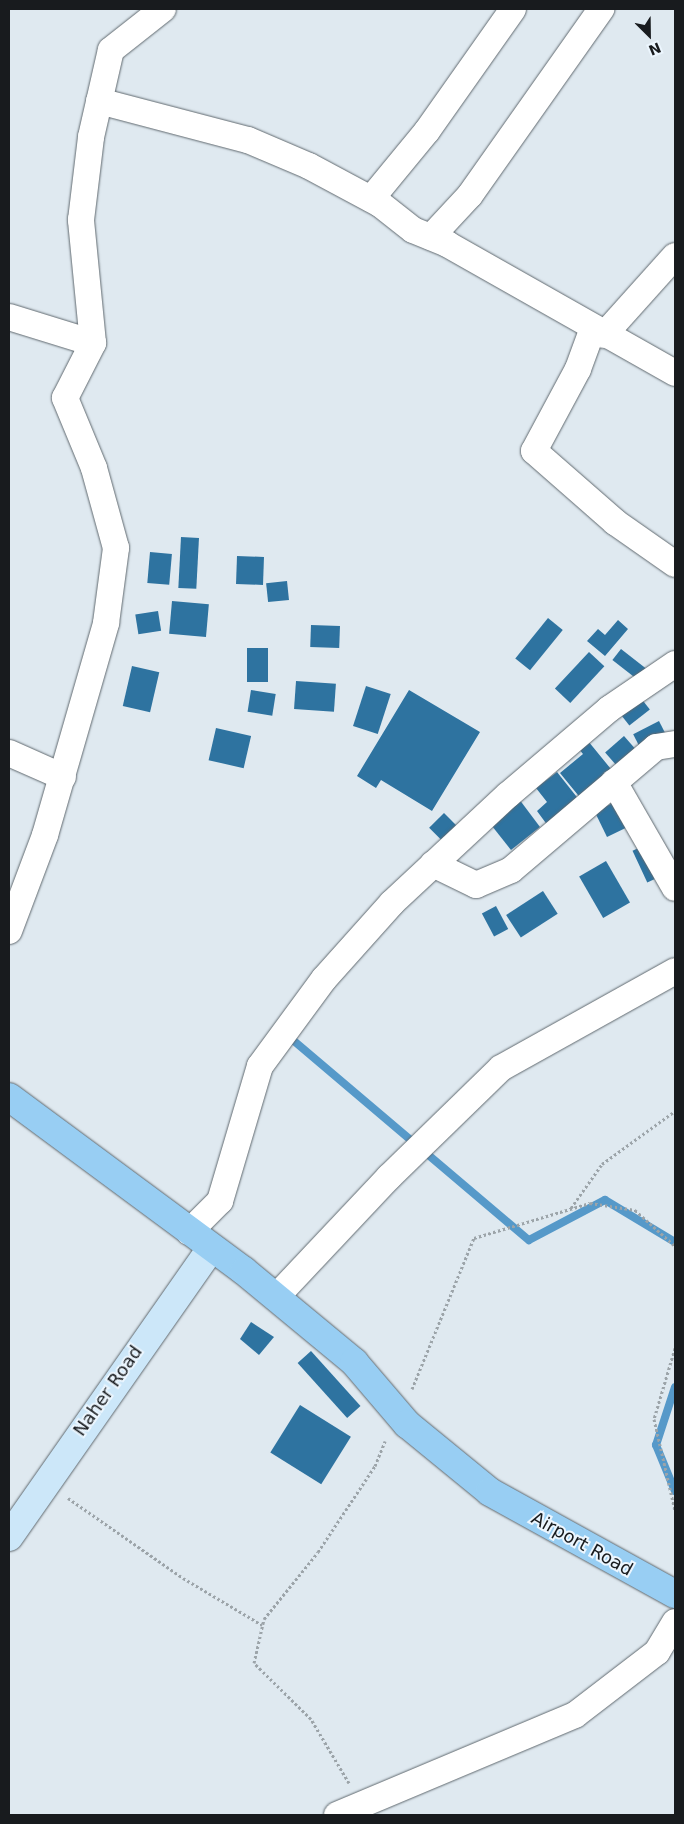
<!DOCTYPE html>
<style>
body{margin:0}
#map{position:relative;width:684px;height:1824px;overflow:hidden;background:#dfe9f0;font-family:"DejaVu Sans",sans-serif}
div>[style]{position:absolute}
.stream>*{height:8px;margin:-4px;padding:0 4px;transform-origin:4px;border-radius:4px;background:#5699c9}
.building>*{inset:0;background:#2e73a0;transform-origin:0 0}
.path>*{height:3px;margin-top:-1.5px;transform-origin:0;background:repeating-linear-gradient(90deg,#9ca4a9 0 2.5px,transparent 0 5px)}
.roads{filter:drop-shadow(0 0 1px #60696f) drop-shadow(0 0 1px #60696f)}
.street>*{height:26px;margin:-13px;padding:0 13px;transform-origin:13px;border-radius:13px;background:#fff}
.secondary>*{height:28px;margin:-14px;padding:0 14px;transform-origin:14px;border-radius:14px;background:#cce7f9}
.primary>*{height:28px;margin:-14px;padding:0 14px;transform-origin:14px;border-radius:14px;background:#98cef3}
span{translate:-50% -50%;white-space:nowrap;text-align:center;line-height:1.15;-webkit-text-stroke:4px #ecf6fe;paint-order:stroke}
.street-label{font-size:18px;color:#181b1e}
.frame{position:absolute;inset:0;border:10px solid #181b1e;pointer-events:none}
.north{position:absolute;left:624px;top:10px;width:50px;height:50px;-webkit-text-stroke:4px #ecf6fe;paint-order:stroke;rotate:157deg;font-size:14px;font-weight:700;line-height:20px;text-align:center;color:#181b1e}
.north::after{content:'';display:block;margin:auto;width:18px;height:22px;background:#181b1e;clip-path:polygon(50% 0,100% 100%,50% 72%,0 100%)}
</style>
<div id="map">
<div class="stream">
<div style="left:294px;top:1041px;width:308px;rotate:40.3deg"></div>
<div style="left:529px;top:1240px;width:86px;rotate:-27.8deg"></div>
<div style="left:605px;top:1200px;width:82px;rotate:31deg"></div>
<div style="left:675px;top:1387px;width:61px;rotate:108.1deg"></div>
<div style="left:656px;top:1445px;width:50px;rotate:67.6deg"></div>
</div>
<div class="building">
<div style="left:181px;top:537px;width:18px;height:51px;rotate:3deg"></div>
<div style="left:150px;top:552px;width:22px;height:31px;rotate:5deg"></div>
<div style="left:237px;top:556px;width:27px;height:28px;rotate:2deg"></div>
<div style="left:287px;top:581px;width:19px;height:21px;rotate:84deg"></div>
<div style="left:172px;top:601px;width:37px;height:33px;rotate:5deg"></div>
<div style="left:158px;top:611px;width:20px;height:23px;rotate:81deg"></div>
<div style="left:548px;top:618px;width:19px;height:52px;rotate:39deg"></div>
<div style="clip-path:polygon(618px 620px,628px 629px,605px 656px,587px 641px,598px 629px,605px 635px)"></div>
<div style="left:311px;top:625px;width:29px;height:22px;rotate:2deg"></div>
<div style="left:268px;top:648px;width:34px;height:21px;rotate:90deg"></div>
<div style="left:621px;top:649px;width:37px;height:14px;rotate:38deg"></div>
<div style="left:589px;top:652px;width:21px;height:50px;rotate:43deg"></div>
<div style="left:132px;top:666px;width:28px;height:41px;rotate:13deg"></div>
<div style="left:296px;top:681px;width:40px;height:28px;rotate:4deg"></div>
<div style="left:366px;top:686px;width:26px;height:42px;rotate:18deg"></div>
<div style="left:251px;top:690px;width:25px;height:22px;rotate:9deg"></div>
<div style="clip-path:polygon(409px 690px,480px 732px,432px 811px,381px 780px,376px 788px,357px 776px)"></div>
<div style="left:640px;top:697px;width:16px;height:26px;rotate:52deg"></div>
<div style="left:659px;top:721px;width:18px;height:29px;rotate:63deg"></div>
<div style="left:216px;top:728px;width:36px;height:33px;rotate:13deg"></div>
<div style="clip-path:polygon(584px 736px,615px 774px,582px 800px,560px 773px,583px 754px,574px 743px)"></div>
<div style="left:624px;top:736px;width:20px;height:25px;rotate:49deg"></div>
<div style="clip-path:polygon(557px 772px,580px 801px,548px 826px,537px 811px,547px 802px,536px 788px)"></div>
<div style="clip-path:polygon(516px 795px,540px 827px,511px 850px,492px 826px)"></div>
<div style="left:619px;top:800px;width:28px;height:27px;rotate:64deg"></div>
<div style="left:444px;top:813px;width:25px;height:21px;rotate:45deg"></div>
<div style="left:647px;top:844px;width:35px;height:16px;rotate:65deg"></div>
<div style="left:606px;top:861px;width:48px;height:31px;rotate:60deg"></div>
<div style="left:543px;top:891px;width:27px;height:44px;rotate:57deg"></div>
<div style="left:496px;top:906px;width:26px;height:16px;rotate:62deg"></div>
<div style="clip-path:polygon(251px 1322px,274px 1337px,259px 1355px,240px 1339px)"></div>
<div style="left:311px;top:1351px;width:74px;height:18px;rotate:48deg"></div>
<div style="left:300px;top:1405px;width:60px;height:56px;rotate:32deg"></div>
</div>
<div class="path">
<div style="left:571px;top:1208px;width:54px;rotate:-54.8deg"></div>
<div style="left:602px;top:1164px;width:90px;rotate:-36deg"></div>
<div style="left:675px;top:1348px;width:74px;rotate:106.5deg"></div>
<div style="left:654px;top:1419px;width:94px;rotate:77.1deg"></div>
<div style="left:412px;top:1389px;width:163px;rotate:-67.7deg"></div>
<div style="left:474px;top:1238px;width:121px;rotate:-16.8deg"></div>
<div style="left:590px;top:1203px;width:46px;rotate:8.8deg"></div>
<div style="left:635px;top:1210px;width:54px;rotate:42deg"></div>
<div style="left:68px;top:1498px;width:140px;rotate:34.8deg"></div>
<div style="left:183px;top:1578px;width:92px;rotate:30.7deg"></div>
<div style="left:349px;top:1783px;width:74px;rotate:-120.7deg"></div>
<div style="left:311px;top:1719px;width:80px;rotate:-135.5deg"></div>
<div style="left:254px;top:1663px;width:45px;rotate:-77.2deg"></div>
<div style="left:264px;top:1619px;width:86px;rotate:-51.1deg"></div>
<div style="left:318px;top:1552px;width:103px;rotate:-56.5deg"></div>
<div style="left:375px;top:1466px;width:27px;rotate:-68deg"></div>
</div>
<div class="roads">
<div class="street">
<div style="left:99px;top:101px;width:154px;rotate:14.7deg"></div>
<div style="left:248px;top:140px;width:66px;rotate:23.1deg"></div>
<div style="left:309px;top:166px;width:81px;rotate:28.2deg"></div>
<div style="left:380px;top:204px;width:42px;rotate:38.2deg"></div>
<div style="left:413px;top:230px;width:37px;rotate:22deg"></div>
<div style="left:447px;top:244px;width:262px;rotate:29.5deg"></div>
<div style="left:371px;top:199px;width:88px;rotate:-50.5deg"></div>
<div style="left:427px;top:131px;width:149px;rotate:-54.8deg"></div>
<div style="left:431px;top:237px;width:57px;rotate:-47.1deg"></div>
<div style="left:470px;top:195px;width:228px;rotate:-54.8deg"></div>
<div style="left:9px;top:317px;width:88px;rotate:17.2deg"></div>
<div style="left:93px;top:343px;width:124px;rotate:-95.6deg"></div>
<div style="left:81px;top:220px;width:84px;rotate:-83.1deg"></div>
<div style="left:91px;top:137px;width:89px;rotate:-77.1deg"></div>
<div style="left:111px;top:50px;width:66px;rotate:-38.3deg"></div>
<div style="left:593px;top:328px;width:44px;rotate:110.1deg"></div>
<div style="left:578px;top:369px;width:93px;rotate:118.2deg"></div>
<div style="left:534px;top:451px;width:108px;rotate:41.2deg"></div>
<div style="left:615px;top:522px;width:73px;rotate:35deg"></div>
<div style="left:604px;top:335px;width:106px;rotate:-48.1deg"></div>
<div style="left:9px;top:753px;width:59px;rotate:24deg"></div>
<div style="left:614px;top:782px;width:122px;rotate:60.1deg"></div>
<div style="left:433px;top:864px;width:48px;rotate:26deg"></div>
<div style="left:476px;top:885px;width:38px;rotate:-23deg"></div>
<div style="left:511px;top:870px;width:190px;rotate:-40.3deg"></div>
<div style="left:656px;top:747px;width:19px;rotate:-9deg"></div>
<div style="left:9px;top:931px;width:103px;rotate:-69.4deg"></div>
<div style="left:45px;top:835px;width:221px;rotate:-73.9deg"></div>
<div style="left:106px;top:623px;width:76px;rotate:-82.4deg"></div>
<div style="left:116px;top:548px;width:83px;rotate:-105.4deg"></div>
<div style="left:94px;top:468px;width:76px;rotate:-112.5deg"></div>
<div style="left:65px;top:398px;width:62px;rotate:-63deg"></div>
<div style="left:189px;top:1232px;width:44px;rotate:-45deg"></div>
<div style="left:220px;top:1201px;width:141px;rotate:-73.5deg"></div>
<div style="left:260px;top:1066px;width:108px;rotate:-53.7deg"></div>
<div style="left:324px;top:979px;width:102px;rotate:-48.2deg"></div>
<div style="left:392px;top:903px;width:158px;rotate:-43deg"></div>
<div style="left:508px;top:795px;width:133px;rotate:-40.4deg"></div>
<div style="left:609px;top:709px;width:80px;rotate:-34.3deg"></div>
<div style="left:276px;top:1297px;width:165px;rotate:-46.7deg"></div>
<div style="left:389px;top:1177px;width:156px;rotate:-44.2deg"></div>
<div style="left:501px;top:1068px;width:199px;rotate:-29.1deg"></div>
<div style="left:337px;top:1815px;width:258px;rotate:-22.8deg"></div>
<div style="left:575px;top:1715px;width:103px;rotate:-37.5deg"></div>
<div style="left:657px;top:1652px;width:35px;rotate:-59deg"></div>
</div>
<div class="secondary">
<div style="left:9px;top:1537px;width:353px;rotate:-55deg"></div>
</div>
<div class="primary">
<div style="left:9px;top:1097px;width:292px;rotate:36.5deg"></div>
<div style="left:244px;top:1271px;width:143px;rotate:39.6deg"></div>
<div style="left:354px;top:1362px;width:82px;rotate:49.5deg"></div>
<div style="left:407px;top:1424px;width:107px;rotate:39.3deg"></div>
<div style="left:490px;top:1492px;width:211px;rotate:28.9deg"></div>
</div>
</div>
<div class="street-label">
<span style="left:108px;top:1391px;rotate:-55deg">Naher Road</span>
<span style="left:582px;top:1544px;rotate:29deg">Airport Road</span>
</div>
<div class="frame"></div>
<div class="north">N</div>
</div>
